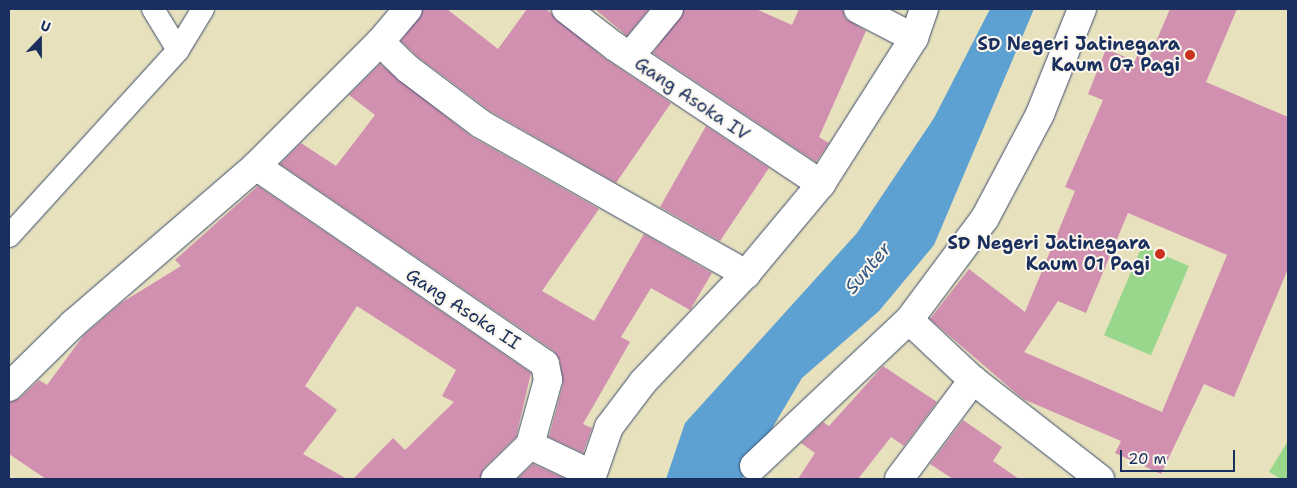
<!DOCTYPE html>
<style>
body{margin:0}
#map{position:relative;width:1297px;height:488px;overflow:hidden;background:#e7e1be;font-family:"Shantell Sans",sans-serif}
div>[style]{position:absolute}
.green>*{inset:0;background:#99d78c;transform-origin:0 0}
.water>*{inset:0;background:#5ca1d1}
.building>*{inset:0;background:#d290b1}
.roads{filter:drop-shadow(0 0 1px #3a4a6c) drop-shadow(0 0 1px #3a4a6c)}
.lane>*{height:22px;margin:-11px;padding:0 11px;transform-origin:11px;border-radius:11px;background:#fff}
.street>*{height:28px;margin:-14px;padding:0 14px;transform-origin:14px;border-radius:14px;background:#fff}
.dots>*{width:14px;height:14px;translate:-50% -50%;box-sizing:border-box;border:2px solid #fbf7ec;border-radius:50%}
span{translate:-50% -50%;white-space:nowrap;text-align:center;line-height:1.15;-webkit-text-stroke:4px #fbf7ec;paint-order:stroke}
.poi-label{font-size:18px;color:#1b2f5e;font-weight:700}
.right{translate:-100% -50%;text-align:right}
.street-label{font-size:18px;color:#1b2f5e}
.water-label{font-size:19px;color:#325786;font-style:italic}
.frame{position:absolute;inset:0;border:10px solid #1b2f5e;pointer-events:none}
.north{position:absolute;left:15px;top:15px;width:50px;height:50px;-webkit-text-stroke:4px #fbf7ec;paint-order:stroke;rotate:22deg;font-size:14px;font-weight:700;line-height:20px;text-align:center;color:#1b2f5e}
.north::after{content:'';display:block;margin:auto;width:18px;height:22px;background:#1b2f5e;clip-path:polygon(50% 0,100% 100%,50% 72%,0 100%)}
.scale{position:absolute;left:1120px;top:450px;width:115px;height:22px;box-sizing:border-box;border:2px solid #1b2f5e;border-top:0;padding-left:6px;font-size:15px;line-height:18px;white-space:nowrap;color:#1b2f5e;-webkit-text-stroke:4px #fbf7ec;paint-order:stroke}
</style>
<div id="map">
<div class="green">
<div style="left:1142px;top:246px;width:51px;height:97px;rotate:23deg"></div>
<div style="clip-path:polygon(1288px 441px,1288px 479px,1281px 479px,1269px 472px)"></div>
</div>
<div class="water">
<div style="clip-path:polygon(990px 9px,1034px 9px,934px 245px,879px 311px,802px 378px,742px 479px,666px 479px,685px 423px,857px 233px,934px 118px)"></div>
</div>
<div class="building">
<div style="clip-path:polygon(423px 9px,447px 9px,498px 49px,527px 9px,546px 9px,604px 58px,671px 103px,616px 183px,490px 111px,418px 57px,401px 41px)"></div>
<div style="clip-path:polygon(595px 9px,649px 9px,627px 36px)"></div>
<div style="clip-path:polygon(684px 9px,756px 9px,792px 25px,799px 9px,843px 9px,845px 18px,866px 31px,819px 137px,829px 143px,816px 162px,653px 53px)"></div>
<div style="clip-path:polygon(evenodd,1170px 9px,1237px 9px,1206px 82px,1288px 117px,1288px 269px,1234px 397px,1204px 384px,1161px 474px,1115px 453px,1121px 441px,1023px 399px,930px 319px,969px 269px,1025px 312px,1075px 191px,1065px 187px,1103px 100px,1088px 94px,1106px 49px,1135px 61px,1138px 53px,1149px 58px,1170px 9px,1128px 213px,1227px 255px,1162px 412px,1024px 352px,1058px 301px,1086px 313px,1128px 213px)"></div>
<div style="clip-path:polygon(380px 64px,472px 137px,599px 209px,542px 291px,594px 321px,644px 234px,712px 273px,690px 310px,651px 288px,621px 337px,630px 342px,583px 424px,592px 428px,583px 453px,549px 437px,563px 384px,560px 361px,554px 351px,280px 164px,301px 143px,336px 166px,375px 115px,349px 95px)"></div>
<div style="clip-path:polygon(706px 126px,769px 168px,720px 241px,660px 207px)"></div>
<div style="clip-path:polygon(258px 186px,531px 373px,516px 437px,484px 468px,480px 479px,353px 479px,393px 438px,405px 450px,454px 402px,442px 396px,456px 370px,357px 306px,305px 386px,337px 410px,303px 454px,347px 479px,46px 479px,9px 454px,9px 402px,20px 398px,39px 380px,47px 385px,84px 335px,121px 303px,181px 266px,175px 260px)"></div>
<div style="clip-path:polygon(883px 366px,937px 402px,904px 446px,891px 437px,858px 479px,798px 479px,815px 453px,801px 443px,823px 422px,829px 426px)"></div>
<div style="clip-path:polygon(963px 420px,1002px 447px,993px 461px,1019px 479px,953px 479px,930px 464px)"></div>
<div style="clip-path:polygon(533px 464px,566px 479px,517px 479px)"></div>
</div>
<div class="roads">
<div class="lane">
<div style="left:153px;top:9px;width:48px;rotate:58.6deg"></div>
<div style="left:9px;top:236px;width:251px;rotate:-47.7deg"></div>
<div style="left:178px;top:50px;width:48px;rotate:-58.6deg"></div>
</div>
<div class="street">
<div style="left:566px;top:9px;width:61px;rotate:37.6deg"></div>
<div style="left:614px;top:46px;width:249px;rotate:33.7deg"></div>
<div style="left:858px;top:9px;width:63px;rotate:27.4deg"></div>
<div style="left:380px;top:42px;width:39px;rotate:44deg"></div>
<div style="left:408px;top:69px;width:91px;rotate:37deg"></div>
<div style="left:481px;top:124px;width:305px;rotate:29.5deg"></div>
<div style="left:630px;top:56px;width:61px;rotate:-50.3deg"></div>
<div style="left:256px;top:166px;width:350px;rotate:34.4deg"></div>
<div style="left:545px;top:364px;width:16px;rotate:79deg"></div>
<div style="left:548px;top:380px;width:67px;rotate:105.5deg"></div>
<div style="left:530px;top:445px;width:68px;rotate:25.4deg"></div>
<div style="left:909px;top:320px;width:88px;rotate:43.2deg"></div>
<div style="left:973px;top:380px;width:161px;rotate:37.9deg"></div>
<div style="left:9px;top:387px;width:90px;rotate:-44.5deg"></div>
<div style="left:73px;top:324px;width:242px;rotate:-40.8deg"></div>
<div style="left:256px;top:166px;width:175px;rotate:-45deg"></div>
<div style="left:380px;top:42px;width:43px;rotate:-49.7deg"></div>
<div style="left:754px;top:466px;width:213px;rotate:-43.3deg"></div>
<div style="left:909px;top:320px;width:127px;rotate:-53.3deg"></div>
<div style="left:985px;top:218px;width:118px;rotate:-62.1deg"></div>
<div style="left:1040px;top:114px;width:113px;rotate:-68.2deg"></div>
<div style="left:495px;top:479px;width:49px;rotate:-44.2deg"></div>
<div style="left:591px;top:479px;width:55px;rotate:-70.9deg"></div>
<div style="left:609px;top:427px;width:56px;rotate:-52.9deg"></div>
<div style="left:643px;top:382px;width:149px;rotate:-46.4deg"></div>
<div style="left:746px;top:274px;width:117px;rotate:-50.2deg"></div>
<div style="left:821px;top:184px;width:173px;rotate:-57.5deg"></div>
<div style="left:914px;top:38px;width:31px;rotate:-71deg"></div>
<div style="left:899px;top:479px;width:124px;rotate:-53.2deg"></div>
</div>
</div>
<div class="dots">
<div style="left:1190px;top:55px;background:#c8321e"></div>
<div style="left:1160px;top:254px;background:#c8321e"></div>
</div>
<div class="poi-label">
<span class="right" style="left:1180px;top:55px">SD Negeri Jatinegara<br>Kaum 07 Pagi</span>
<span class="right" style="left:1150px;top:254px">SD Negeri Jatinegara<br>Kaum 01 Pagi</span>
</div>
<div class="street-label">
<span style="left:692px;top:99px;rotate:34deg">Gang Asoka IV</span>
<span style="left:463px;top:309px;rotate:33deg">Gang Asoka II</span>
</div>
<div class="water-label">
<span style="left:868px;top:268px;rotate:-50deg">Sunter</span>
</div>
<div class="frame"></div>
<div class="north">U</div>
<div class="scale">20 m</div>
</div>
